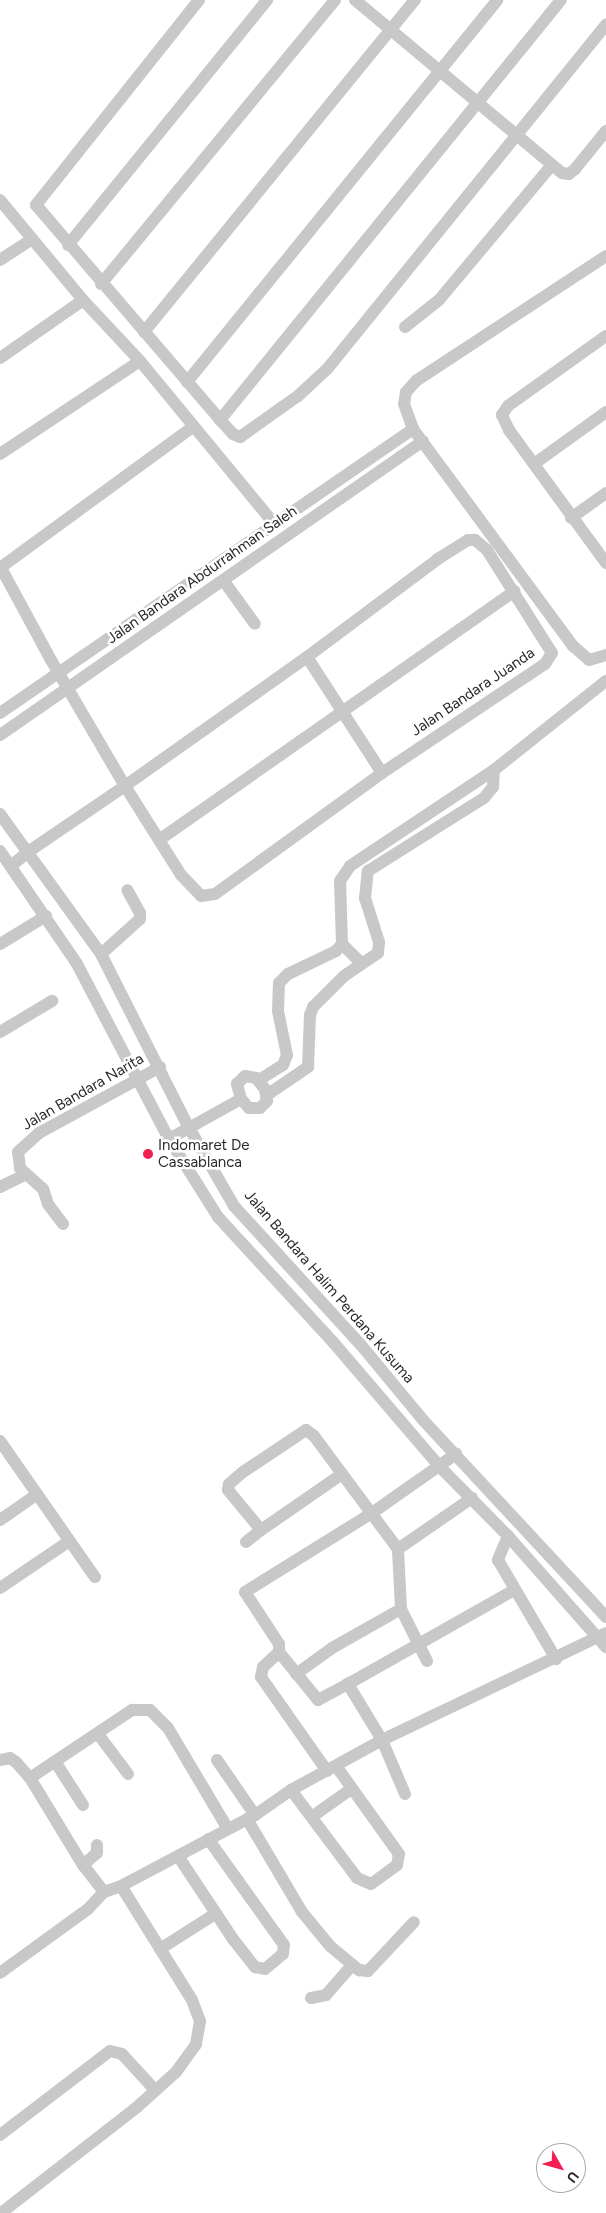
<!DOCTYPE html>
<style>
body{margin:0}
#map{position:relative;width:606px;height:2213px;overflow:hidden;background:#fff;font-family:Figtree,sans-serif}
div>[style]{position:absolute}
.street>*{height:12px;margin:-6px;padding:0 6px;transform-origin:6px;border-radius:6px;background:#c8c8c8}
.dots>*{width:14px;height:14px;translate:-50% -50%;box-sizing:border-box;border:2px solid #fff;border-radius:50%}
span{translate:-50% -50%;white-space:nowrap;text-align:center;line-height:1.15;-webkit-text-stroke:5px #fff;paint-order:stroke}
.street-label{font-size:15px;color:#2b2b2b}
.poi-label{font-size:15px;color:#2b2b2b}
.left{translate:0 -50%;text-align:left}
.north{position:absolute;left:536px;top:2143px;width:50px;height:50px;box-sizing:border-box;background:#fff;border:1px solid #aaa;border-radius:50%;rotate:128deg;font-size:14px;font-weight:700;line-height:20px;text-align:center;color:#2b2b2b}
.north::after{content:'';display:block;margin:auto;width:18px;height:22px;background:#f31d50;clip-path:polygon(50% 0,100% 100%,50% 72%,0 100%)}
</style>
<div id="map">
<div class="street">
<div style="left:199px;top:0;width:262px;rotate:128.5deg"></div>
<div style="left:36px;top:205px;width:283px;rotate:49.4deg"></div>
<div style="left:220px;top:420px;width:19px;rotate:47deg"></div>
<div style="left:233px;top:434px;width:8px;rotate:23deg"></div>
<div style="left:240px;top:437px;width:71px;rotate:-35.3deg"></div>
<div style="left:298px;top:396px;width:41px;rotate:-43deg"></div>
<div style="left:328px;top:368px;width:442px;rotate:-51deg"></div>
<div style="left:355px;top:0;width:270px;rotate:39.9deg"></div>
<div style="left:562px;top:173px;width:7px;rotate:8deg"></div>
<div style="left:569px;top:174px;width:8px;rotate:-40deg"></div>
<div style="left:575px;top:169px;width:49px;rotate:-50.8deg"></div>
<div style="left:0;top:200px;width:130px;rotate:50.3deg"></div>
<div style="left:83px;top:300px;width:83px;rotate:46.9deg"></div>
<div style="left:140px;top:361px;width:212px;rotate:50.5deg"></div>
<div style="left:68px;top:245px;width:316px;rotate:-50.9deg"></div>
<div style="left:606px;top:256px;width:227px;rotate:146.7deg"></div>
<div style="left:416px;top:381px;width:15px;rotate:132deg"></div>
<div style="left:406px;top:392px;width:12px;rotate:99deg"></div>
<div style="left:404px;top:404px;width:27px;rotate:70deg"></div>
<div style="left:413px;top:429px;width:270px;rotate:53.6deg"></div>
<div style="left:573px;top:646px;width:21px;rotate:41deg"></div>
<div style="left:589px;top:660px;width:18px;rotate:-16deg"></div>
<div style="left:0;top:260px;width:38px;rotate:-33deg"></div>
<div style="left:101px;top:284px;width:368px;rotate:-50.5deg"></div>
<div style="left:405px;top:327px;width:43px;rotate:-38.5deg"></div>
<div style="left:439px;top:300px;width:175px;rotate:-50.1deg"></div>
<div style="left:144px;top:332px;width:429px;rotate:-50.8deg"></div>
<div style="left:606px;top:336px;width:120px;rotate:144.5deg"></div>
<div style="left:508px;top:406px;width:11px;rotate:124deg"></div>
<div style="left:502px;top:415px;width:17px;rotate:65deg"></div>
<div style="left:509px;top:430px;width:165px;rotate:53.9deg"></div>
<div style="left:0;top:358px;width:101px;rotate:-34.9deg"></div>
<div style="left:187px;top:382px;width:492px;rotate:-50.9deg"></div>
<div style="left:220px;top:420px;width:541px;rotate:-50.93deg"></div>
<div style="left:0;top:454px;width:168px;rotate:-33.6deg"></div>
<div style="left:534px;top:464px;width:89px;rotate:-35.8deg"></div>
<div style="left:571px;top:518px;width:43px;rotate:-35.5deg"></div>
<div style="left:0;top:566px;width:107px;rotate:61.5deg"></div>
<div style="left:51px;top:660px;width:146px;rotate:59.6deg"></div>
<div style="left:125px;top:786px;width:105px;rotate:57.8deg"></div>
<div style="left:181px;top:875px;width:29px;rotate:46deg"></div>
<div style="left:201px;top:896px;width:14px;rotate:-8deg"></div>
<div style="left:215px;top:894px;width:206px;rotate:-35.9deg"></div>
<div style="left:382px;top:773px;width:196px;rotate:-33.8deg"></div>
<div style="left:545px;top:664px;width:13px;rotate:-58deg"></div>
<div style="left:552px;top:653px;width:122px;rotate:-122.3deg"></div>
<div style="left:487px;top:550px;width:16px;rotate:-140deg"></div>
<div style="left:475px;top:540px;width:7px;rotate:180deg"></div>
<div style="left:468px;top:540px;width:36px;rotate:148deg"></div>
<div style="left:438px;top:559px;width:164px;rotate:143.2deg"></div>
<div style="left:307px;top:657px;width:223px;rotate:144.7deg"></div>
<div style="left:125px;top:786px;width:117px;rotate:145.8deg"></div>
<div style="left:28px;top:852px;width:21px;rotate:141deg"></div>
<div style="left:0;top:568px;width:239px;rotate:-36.2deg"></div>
<div style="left:223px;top:580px;width:54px;rotate:54deg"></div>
<div style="left:307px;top:657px;width:138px;rotate:57.1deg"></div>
<div style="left:0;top:713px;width:501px;rotate:-34.51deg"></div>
<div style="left:0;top:735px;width:515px;rotate:-34.8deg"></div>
<div style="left:0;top:814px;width:173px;rotate:54.2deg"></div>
<div style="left:101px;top:954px;width:193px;rotate:63.2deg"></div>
<div style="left:188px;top:1126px;width:92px;rotate:60.1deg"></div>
<div style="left:234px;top:1206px;width:188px;rotate:47.6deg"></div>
<div style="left:361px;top:1345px;width:97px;rotate:50.4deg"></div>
<div style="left:423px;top:1420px;width:269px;rotate:47.1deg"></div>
<div style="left:159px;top:840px;width:434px;rotate:-35deg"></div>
<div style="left:0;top:851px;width:137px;rotate:55.7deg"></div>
<div style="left:77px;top:964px;width:198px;rotate:62.3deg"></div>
<div style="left:169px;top:1139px;width:92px;rotate:57.9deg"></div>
<div style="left:218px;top:1217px;width:170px;rotate:47.4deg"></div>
<div style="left:333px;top:1342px;width:165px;rotate:49.4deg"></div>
<div style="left:440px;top:1467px;width:97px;rotate:45.4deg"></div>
<div style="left:508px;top:1536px;width:148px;rotate:48.6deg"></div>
<div style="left:0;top:944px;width:54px;rotate:-31.3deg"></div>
<div style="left:342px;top:944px;width:27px;rotate:45deg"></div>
<div style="left:101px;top:954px;width:52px;rotate:-41.9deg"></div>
<div style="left:140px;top:919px;width:6px;rotate:-90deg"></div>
<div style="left:140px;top:913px;width:26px;rotate:-119deg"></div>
<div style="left:0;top:1032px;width:61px;rotate:-30.8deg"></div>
<div style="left:245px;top:1076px;width:11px;rotate:10deg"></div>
<div style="left:256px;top:1078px;width:14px;rotate:51deg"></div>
<div style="left:265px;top:1089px;width:12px;rotate:81deg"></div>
<div style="left:267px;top:1101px;width:10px;rotate:135deg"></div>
<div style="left:260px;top:1108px;width:11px;rotate:180deg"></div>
<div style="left:249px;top:1108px;width:12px;rotate:-132deg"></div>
<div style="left:241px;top:1099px;width:16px;rotate:-105deg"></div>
<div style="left:237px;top:1084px;width:11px;rotate:-45deg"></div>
<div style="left:259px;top:1080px;width:28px;rotate:-32deg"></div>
<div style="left:283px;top:1065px;width:11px;rotate:-68deg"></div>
<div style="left:287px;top:1055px;width:45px;rotate:-101.6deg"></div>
<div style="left:278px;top:1011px;width:28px;rotate:-88deg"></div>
<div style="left:279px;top:983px;width:13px;rotate:-45deg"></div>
<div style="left:288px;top:974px;width:53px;rotate:-25.6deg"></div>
<div style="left:336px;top:951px;width:9px;rotate:-49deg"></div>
<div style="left:342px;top:944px;width:63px;rotate:-91.8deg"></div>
<div style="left:340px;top:881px;width:18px;rotate:-56deg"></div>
<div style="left:350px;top:866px;width:173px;rotate:-33.7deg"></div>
<div style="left:494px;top:770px;width:143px;rotate:-38.5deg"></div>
<div style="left:267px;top:1095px;width:50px;rotate:-34.3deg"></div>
<div style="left:308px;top:1067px;width:52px;rotate:-87.8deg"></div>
<div style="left:310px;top:1015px;width:9px;rotate:-69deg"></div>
<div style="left:313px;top:1007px;width:44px;rotate:-45deg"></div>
<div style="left:344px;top:976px;width:41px;rotate:-34.1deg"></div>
<div style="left:378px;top:953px;width:11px;rotate:-85deg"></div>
<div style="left:379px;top:942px;width:46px;rotate:-107.7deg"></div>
<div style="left:365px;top:898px;width:27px;rotate:-84deg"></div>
<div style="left:368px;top:871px;width:137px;rotate:-32.2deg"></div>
<div style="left:484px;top:798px;width:14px;rotate:-51deg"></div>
<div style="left:493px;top:787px;width:17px;rotate:-87deg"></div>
<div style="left:169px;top:1139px;width:82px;rotate:-29.1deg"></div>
<div style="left:0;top:1187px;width:28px;rotate:-26deg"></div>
<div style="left:63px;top:1224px;width:25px;rotate:-127deg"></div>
<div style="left:48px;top:1204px;width:16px;rotate:-108deg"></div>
<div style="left:43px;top:1189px;width:31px;rotate:-138deg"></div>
<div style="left:20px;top:1168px;width:16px;rotate:-97deg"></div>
<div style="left:18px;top:1152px;width:28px;rotate:-42deg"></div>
<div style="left:39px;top:1133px;width:138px;rotate:-28.6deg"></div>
<div style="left:0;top:1441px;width:166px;rotate:55.1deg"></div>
<div style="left:342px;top:1474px;width:98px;rotate:145.3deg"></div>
<div style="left:261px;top:1530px;width:52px;rotate:-129.5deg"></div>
<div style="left:228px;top:1490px;width:6px;rotate:-81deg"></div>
<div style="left:229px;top:1484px;width:18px;rotate:-41deg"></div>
<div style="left:243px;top:1472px;width:76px;rotate:-33.7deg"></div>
<div style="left:306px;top:1430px;width:10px;rotate:37deg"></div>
<div style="left:314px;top:1436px;width:141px;rotate:53.4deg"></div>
<div style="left:0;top:1520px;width:44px;rotate:-34.8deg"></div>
<div style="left:508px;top:1536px;width:26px;rotate:113deg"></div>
<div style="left:498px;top:1560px;width:115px;rotate:59.6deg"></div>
<div style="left:246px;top:1542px;width:19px;rotate:-39deg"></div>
<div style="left:0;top:1588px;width:82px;rotate:-34.1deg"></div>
<div style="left:279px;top:1652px;width:62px;rotate:50.9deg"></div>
<div style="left:318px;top:1700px;width:34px;rotate:-28deg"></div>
<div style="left:427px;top:1661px;width:58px;rotate:-116.6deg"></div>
<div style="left:401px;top:1609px;width:60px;rotate:-92.9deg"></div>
<div style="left:398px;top:1549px;width:90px;rotate:-34.6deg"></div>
<div style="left:296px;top:1674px;width:44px;rotate:-35.8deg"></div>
<div style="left:332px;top:1648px;width:79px;rotate:-29.5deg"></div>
<div style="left:98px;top:1734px;width:50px;rotate:53.1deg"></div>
<div style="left:0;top:1760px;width:10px;rotate:-11deg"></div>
<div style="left:10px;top:1758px;width:7px;rotate:34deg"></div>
<div style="left:16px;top:1762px;width:21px;rotate:49deg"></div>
<div style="left:30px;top:1778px;width:123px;rotate:-33.7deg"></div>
<div style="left:132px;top:1710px;width:18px"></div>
<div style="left:150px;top:1710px;width:25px;rotate:45deg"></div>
<div style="left:168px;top:1728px;width:117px;rotate:59.3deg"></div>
<div style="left:217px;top:1760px;width:67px;rotate:55.4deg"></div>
<div style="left:56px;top:1763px;width:50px;rotate:57.3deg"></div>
<div style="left:327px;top:1771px;width:115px;rotate:-125.1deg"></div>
<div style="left:261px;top:1677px;width:10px;rotate:-79deg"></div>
<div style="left:263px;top:1667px;width:22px;rotate:-43deg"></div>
<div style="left:279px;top:1652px;width:8px;rotate:-90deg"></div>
<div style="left:279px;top:1644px;width:62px;rotate:-123.2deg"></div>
<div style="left:245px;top:1592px;width:150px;rotate:-31.9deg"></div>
<div style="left:372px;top:1513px;width:103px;rotate:-35.1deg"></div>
<div style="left:30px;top:1778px;width:102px;rotate:58.7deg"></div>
<div style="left:83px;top:1865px;width:34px;rotate:52deg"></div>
<div style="left:291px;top:1790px;width:110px;rotate:53.1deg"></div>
<div style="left:357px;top:1878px;width:15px;rotate:23deg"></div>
<div style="left:371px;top:1884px;width:32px;rotate:-36deg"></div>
<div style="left:397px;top:1865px;width:11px;rotate:-80deg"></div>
<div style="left:399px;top:1854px;width:108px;rotate:-125.6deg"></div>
<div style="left:405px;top:1794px;width:59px;rotate:-113.1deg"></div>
<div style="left:382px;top:1740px;width:66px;rotate:-121.3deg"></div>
<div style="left:348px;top:1684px;width:191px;rotate:-29.5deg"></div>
<div style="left:313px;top:1816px;width:47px;rotate:-35.4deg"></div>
<div style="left:247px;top:1819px;width:108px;rotate:59.4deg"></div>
<div style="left:302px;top:1912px;width:44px;rotate:50.5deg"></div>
<div style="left:330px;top:1946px;width:38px;rotate:40deg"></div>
<div style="left:359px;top:1970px;width:9px;rotate:6deg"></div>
<div style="left:368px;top:1971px;width:67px;rotate:-46.8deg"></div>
<div style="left:178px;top:1856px;width:100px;rotate:56.5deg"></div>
<div style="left:233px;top:1939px;width:36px;rotate:52deg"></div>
<div style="left:255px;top:1967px;width:10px;rotate:11deg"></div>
<div style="left:265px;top:1969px;width:23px;rotate:-40deg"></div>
<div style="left:283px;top:1954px;width:9px;rotate:-84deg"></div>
<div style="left:284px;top:1945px;width:130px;rotate:-125.6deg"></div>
<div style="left:83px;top:1865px;width:18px;rotate:-41deg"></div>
<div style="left:97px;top:1853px;width:8px;rotate:-90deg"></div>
<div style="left:160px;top:1949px;width:65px;rotate:-32.5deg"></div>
<div style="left:0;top:1973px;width:109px;rotate:-36deg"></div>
<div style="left:88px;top:1909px;width:23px;rotate:-47deg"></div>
<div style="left:104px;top:1892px;width:18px;rotate:-19deg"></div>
<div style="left:311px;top:1998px;width:15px;rotate:-11deg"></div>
<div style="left:326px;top:1995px;width:40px;rotate:-49deg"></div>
<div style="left:0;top:2135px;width:138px;rotate:-37.4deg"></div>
<div style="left:110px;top:2051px;width:12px;rotate:14deg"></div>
<div style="left:122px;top:2054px;width:49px;rotate:47.5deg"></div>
<div style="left:1px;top:2213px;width:171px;rotate:-37.9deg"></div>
<div style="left:136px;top:2108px;width:54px;rotate:-42deg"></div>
<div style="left:176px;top:2072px;width:34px;rotate:-54deg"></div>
<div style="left:196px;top:2044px;width:23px;rotate:-80deg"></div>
<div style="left:200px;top:2021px;width:22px;rotate:-111deg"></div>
<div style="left:192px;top:2000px;width:134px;rotate:-121.9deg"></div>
<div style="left:121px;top:1886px;width:152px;rotate:-27.9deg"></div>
<div style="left:255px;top:1815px;width:44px;rotate:-34.8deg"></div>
<div style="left:291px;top:1790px;width:104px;rotate:-28.8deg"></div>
<div style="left:382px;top:1740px;width:248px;rotate:-25.5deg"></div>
</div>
<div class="dots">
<div style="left:148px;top:1154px;background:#f31d50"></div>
</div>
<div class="street-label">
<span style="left:202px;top:575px;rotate:-35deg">Jalan Bandara Abdurrahman Saleh</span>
<span style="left:473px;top:692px;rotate:-34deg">Jalan Bandara Juanda</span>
<span style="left:83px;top:1092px;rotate:-30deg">Jalan Bandara Narita</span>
<span style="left:329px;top:1287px;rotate:49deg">Jalan Bandara Halim Perdana Kusuma</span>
</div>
<div class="poi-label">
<span class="left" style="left:158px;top:1154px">Indomaret De<br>Cassablanca</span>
</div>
<div class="north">U</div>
</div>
